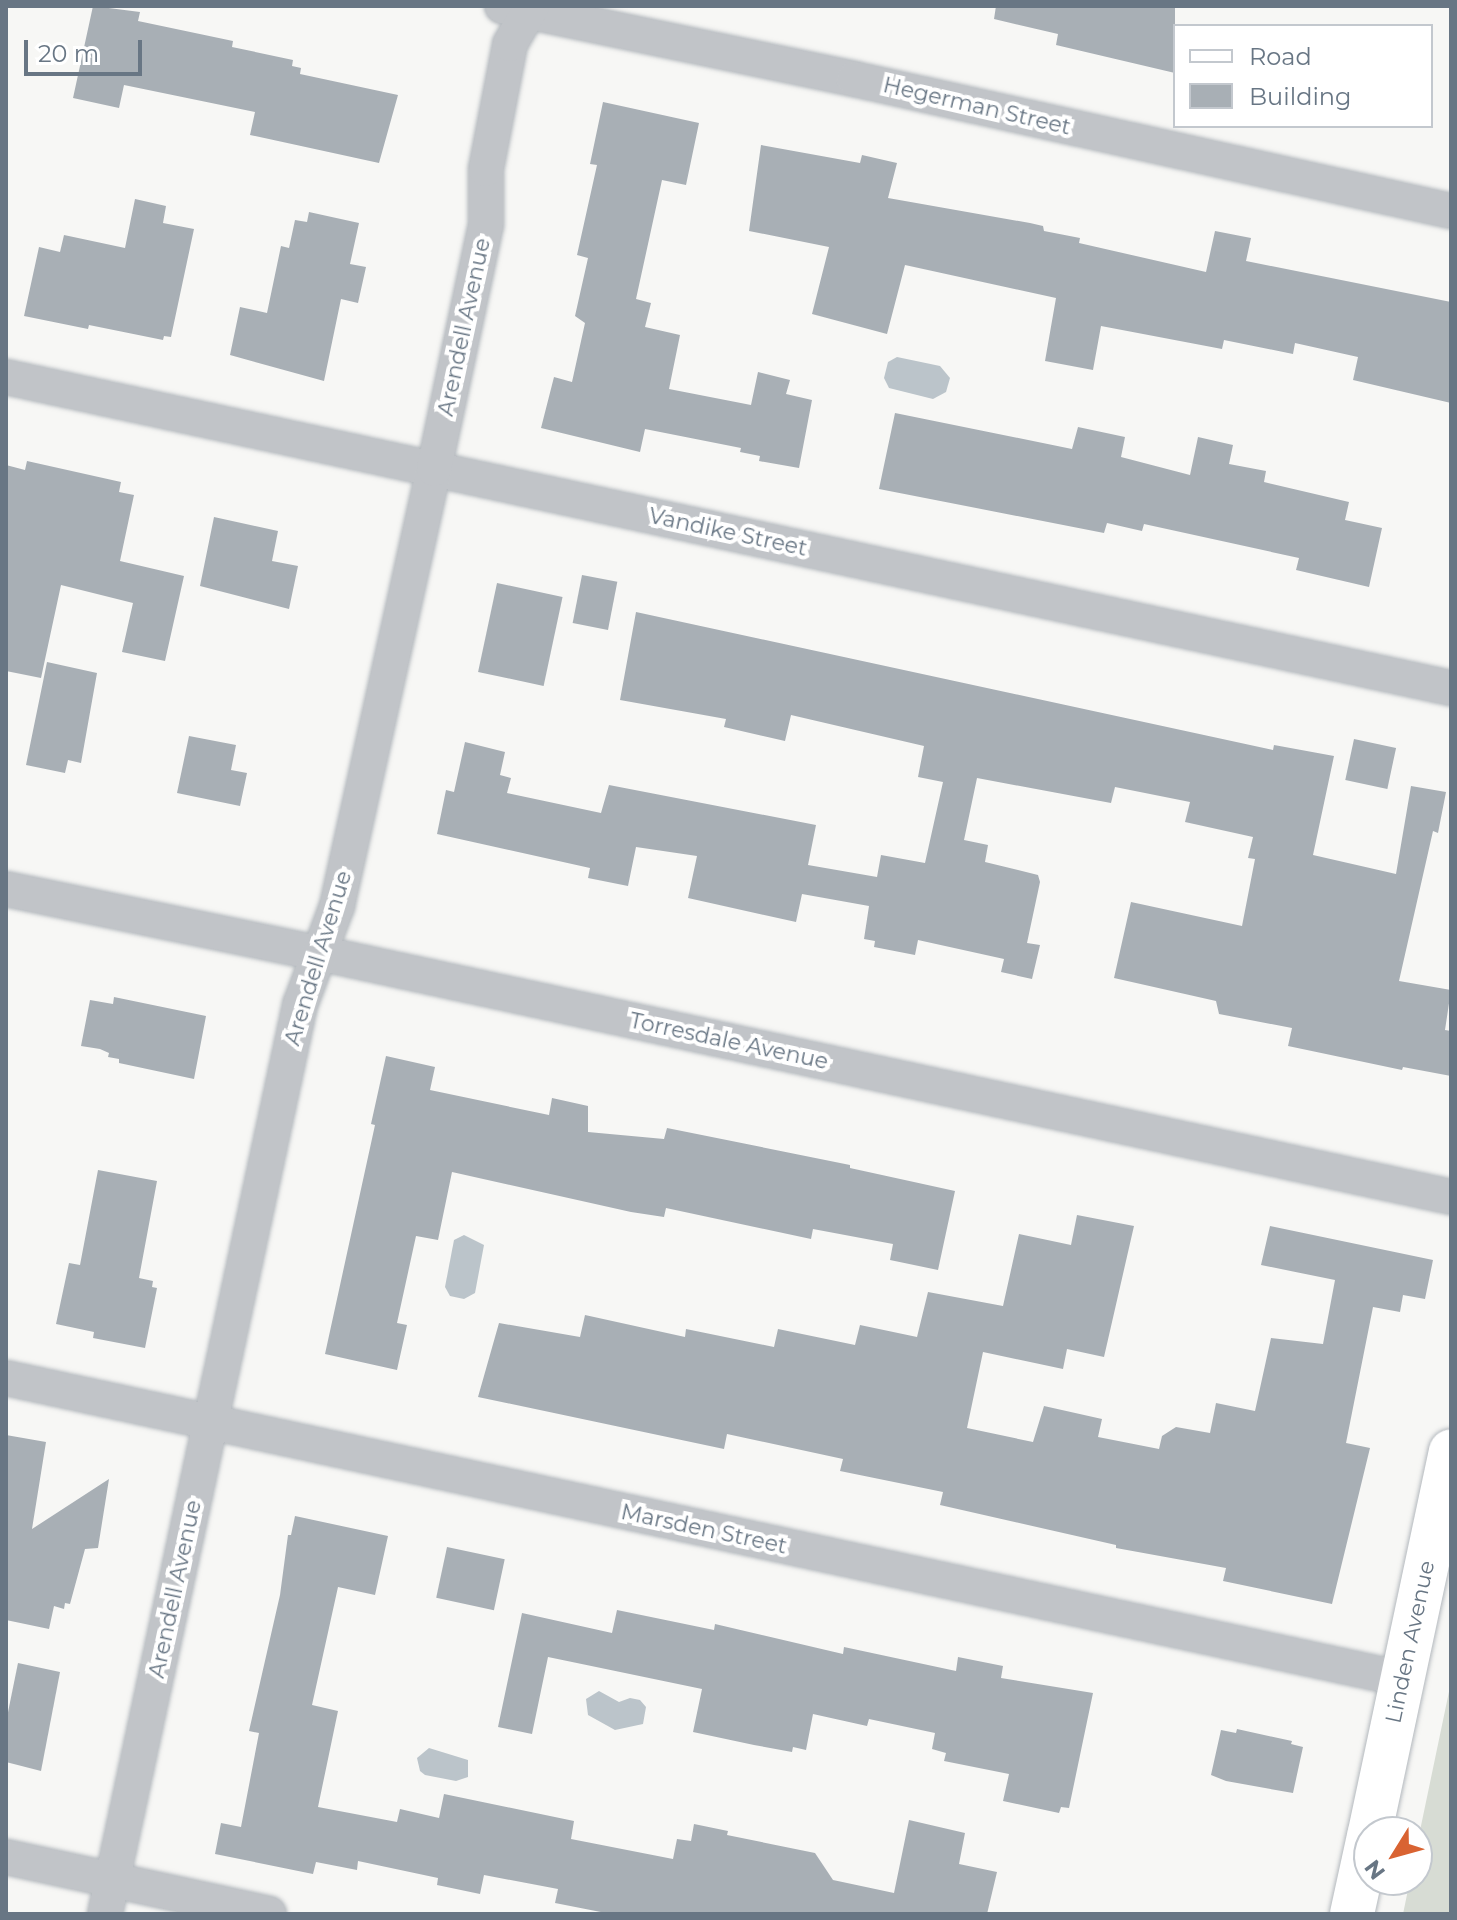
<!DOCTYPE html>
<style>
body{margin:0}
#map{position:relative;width:1457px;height:1920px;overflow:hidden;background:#f7f7f5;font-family:Montserrat,sans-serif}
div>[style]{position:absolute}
.green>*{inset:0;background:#d7dcd4}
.water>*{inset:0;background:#bbc4ca}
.building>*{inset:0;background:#a8afb5;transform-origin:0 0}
.roads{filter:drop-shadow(0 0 2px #b3b8bd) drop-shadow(0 0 2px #b3b8bd)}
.street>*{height:34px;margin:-17px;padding:0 17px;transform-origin:17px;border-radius:17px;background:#c1c4c8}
.secondary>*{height:44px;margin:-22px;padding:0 22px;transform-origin:22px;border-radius:22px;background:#fff}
span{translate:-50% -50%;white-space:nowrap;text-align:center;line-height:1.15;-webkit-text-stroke:8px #fff;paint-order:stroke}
.street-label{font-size:22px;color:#687684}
.frame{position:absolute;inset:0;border:8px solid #687684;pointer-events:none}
.legend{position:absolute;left:1173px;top:24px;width:260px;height:104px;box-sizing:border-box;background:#fff;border:2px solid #c3c8ce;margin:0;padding:10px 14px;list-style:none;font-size:24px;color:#687684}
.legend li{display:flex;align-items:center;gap:16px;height:40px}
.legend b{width:40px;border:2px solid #c3c8ce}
.north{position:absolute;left:1353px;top:1816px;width:80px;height:80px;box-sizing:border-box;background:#fff;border:2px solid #c3c8ce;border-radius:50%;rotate:233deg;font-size:22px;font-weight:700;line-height:32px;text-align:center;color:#687684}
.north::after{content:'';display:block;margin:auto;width:28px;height:36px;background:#d96332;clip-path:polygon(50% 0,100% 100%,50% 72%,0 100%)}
.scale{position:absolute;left:24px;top:40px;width:118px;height:36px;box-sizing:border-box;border:4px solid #687684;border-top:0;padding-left:10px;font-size:24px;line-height:28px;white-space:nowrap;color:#687684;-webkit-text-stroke:6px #fff;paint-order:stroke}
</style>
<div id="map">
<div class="green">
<div style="clip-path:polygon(1451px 1682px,1451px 1914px,1403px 1914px,1410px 1880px,1417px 1880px,1417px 1845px)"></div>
</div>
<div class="water">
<div style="clip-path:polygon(897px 357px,940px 366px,950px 378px,946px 392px,933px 399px,889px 388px,884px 378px,888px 362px)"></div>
<div style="clip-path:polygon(464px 1235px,484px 1245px,475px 1293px,464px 1299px,450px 1296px,445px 1287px,454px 1240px)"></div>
<div style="clip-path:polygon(599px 1691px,619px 1702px,630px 1698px,640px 1700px,646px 1707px,643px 1724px,615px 1730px,588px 1715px,586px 1699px)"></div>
<div style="clip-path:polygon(429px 1748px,468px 1760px,468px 1777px,456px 1781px,425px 1775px,420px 1771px,417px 1758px)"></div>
</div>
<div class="building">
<div style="clip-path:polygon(93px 6px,140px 12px,138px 21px,233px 41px,232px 47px,293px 60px,292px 66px,301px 68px,300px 74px,398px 95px,379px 163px,250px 135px,255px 112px,124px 85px,119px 108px,73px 98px)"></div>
<div style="clip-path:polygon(996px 6px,1175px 6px,1175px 73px,1056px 45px,1058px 34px,994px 19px)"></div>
<div style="clip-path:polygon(603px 102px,699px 123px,686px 185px,662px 180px,636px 299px,651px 303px,645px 327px,680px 335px,669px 389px,751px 405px,758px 372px,790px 380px,786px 394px,812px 400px,799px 468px,759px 461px,760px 456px,740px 452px,741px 448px,645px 429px,640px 452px,541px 428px,554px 377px,572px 382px,585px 323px,575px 316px,588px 258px,577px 255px,597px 165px,590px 164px)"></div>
<div style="clip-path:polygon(761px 145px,860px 163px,862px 155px,897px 163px,888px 198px,1030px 223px,1043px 226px,1044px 231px,1080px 238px,1079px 243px,1206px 272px,1215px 231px,1251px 238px,1246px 261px,1451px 302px,1451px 403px,1353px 380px,1358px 357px,1295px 343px,1293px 354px,1224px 340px,1222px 349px,1101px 326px,1093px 370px,1045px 361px,1056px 298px,905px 265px,887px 334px,812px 314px,829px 247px,749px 231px)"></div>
<div style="clip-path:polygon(135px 199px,166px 206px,163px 223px,194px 229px,171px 337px,164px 336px,163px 340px,89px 325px,88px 329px,24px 316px,39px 247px,60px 252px,64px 235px,125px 248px)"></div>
<div style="clip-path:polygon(309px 212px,359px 223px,350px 264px,366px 267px,358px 303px,341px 299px,324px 381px,230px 355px,240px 307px,267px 313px,281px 246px,289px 248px,295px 220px,307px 222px)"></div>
<div style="clip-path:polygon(895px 413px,1072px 449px,1078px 427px,1125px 437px,1121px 457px,1190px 475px,1198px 437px,1233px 445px,1229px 464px,1266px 471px,1264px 482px,1349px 502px,1345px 520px,1382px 528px,1369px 587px,1296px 570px,1299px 558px,1144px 524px,1142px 531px,1107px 523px,1104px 533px,879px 489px)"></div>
<div style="clip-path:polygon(27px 461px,121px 482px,119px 492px,134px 495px,120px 561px,184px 576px,165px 661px,122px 652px,133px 603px,61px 585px,41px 678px,6px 671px,6px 465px,25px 470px)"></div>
<div style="clip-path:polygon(214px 517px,278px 531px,272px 561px,298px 566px,289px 609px,200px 586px)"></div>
<div style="left:582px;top:575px;width:36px;height:49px;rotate:11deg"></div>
<div style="left:497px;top:583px;width:67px;height:91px;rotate:12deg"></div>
<div style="clip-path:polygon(636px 612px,1273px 750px,1274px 745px,1334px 756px,1313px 855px,1396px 874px,1411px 786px,1446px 792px,1438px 833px,1433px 831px,1399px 981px,1451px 990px,1445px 1030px,1451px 1031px,1451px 1076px,1403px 1067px,1402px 1070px,1288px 1046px,1292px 1028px,1219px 1014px,1216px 1001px,1114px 978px,1131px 902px,1242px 926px,1255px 859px,1248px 858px,1253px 837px,1185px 822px,1190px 802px,1115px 787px,1111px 803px,977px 778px,964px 840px,988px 845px,985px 862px,1038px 875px,1040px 882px,1027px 943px,1040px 945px,1032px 979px,1001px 972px,1004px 959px,918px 940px,915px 955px,874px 947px,875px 941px,864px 939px,869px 906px,802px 894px,796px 922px,688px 898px,697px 856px,636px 847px,628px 886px,588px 878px,590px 868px,437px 834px,446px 790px,454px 792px,465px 742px,505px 752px,500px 775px,511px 778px,507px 793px,601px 813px,609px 785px,816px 825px,808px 865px,877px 877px,881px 855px,925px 863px,943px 782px,918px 777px,924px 746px,791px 715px,785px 741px,724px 727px,726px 719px,620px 700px)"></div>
<div style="clip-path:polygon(47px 662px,97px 673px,81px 763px,68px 760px,65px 773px,26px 765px)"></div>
<div style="clip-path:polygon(189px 736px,236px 745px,231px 770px,247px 773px,240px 806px,177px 793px)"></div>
<div style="left:1354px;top:739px;width:43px;height:42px;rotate:12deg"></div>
<div style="clip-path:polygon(114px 997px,206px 1016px,194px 1079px,119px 1063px,119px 1059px,108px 1057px,109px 1053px,100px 1049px,81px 1046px,90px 1000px,113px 1004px)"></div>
<div style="clip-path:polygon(386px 1056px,435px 1067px,430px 1090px,549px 1115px,552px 1098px,588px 1106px,588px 1132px,664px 1139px,667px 1128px,850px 1165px,850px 1168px,955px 1191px,938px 1270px,890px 1260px,893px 1244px,813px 1229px,811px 1239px,666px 1208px,664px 1217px,631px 1212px,452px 1172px,438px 1240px,416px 1236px,397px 1323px,407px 1325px,397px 1370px,325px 1354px,375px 1125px,371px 1124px)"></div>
<div style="clip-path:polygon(98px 1170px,157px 1181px,139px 1278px,153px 1281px,152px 1287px,157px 1288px,145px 1348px,93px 1338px,94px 1332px,56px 1324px,69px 1263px,80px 1265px)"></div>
<div style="clip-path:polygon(1077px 1215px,1134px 1226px,1104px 1357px,1067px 1349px,1063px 1369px,983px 1352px,967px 1428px,1033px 1442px,1044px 1406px,1102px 1419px,1098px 1437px,1159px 1449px,1162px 1436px,1176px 1427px,1210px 1433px,1216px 1403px,1255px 1411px,1271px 1338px,1323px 1344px,1335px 1280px,1261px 1265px,1270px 1226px,1433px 1260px,1425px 1299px,1403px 1295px,1400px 1312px,1373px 1307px,1346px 1443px,1370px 1448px,1332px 1604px,1223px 1581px,1226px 1568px,1116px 1548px,1116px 1545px,940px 1505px,943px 1492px,840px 1471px,843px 1459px,727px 1434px,724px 1449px,478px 1397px,499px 1323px,580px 1337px,585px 1315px,685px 1337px,686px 1329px,774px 1347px,778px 1329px,855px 1345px,860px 1325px,917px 1337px,928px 1292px,1003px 1306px,1019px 1234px,1071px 1245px)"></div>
<div style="clip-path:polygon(6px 1435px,46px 1442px,32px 1529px,109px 1479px,98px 1548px,85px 1549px,70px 1604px,65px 1603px,64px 1609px,54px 1606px,49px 1629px,6px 1620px)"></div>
<div style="clip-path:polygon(295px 1516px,388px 1536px,375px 1595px,338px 1587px,312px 1705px,338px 1711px,318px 1807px,397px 1822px,400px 1809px,439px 1818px,444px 1794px,574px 1821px,571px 1839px,673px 1859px,677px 1839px,691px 1841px,694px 1824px,728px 1831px,727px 1835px,815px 1853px,833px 1880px,894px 1893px,909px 1820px,965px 1833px,959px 1864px,997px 1872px,987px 1914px,611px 1914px,555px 1903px,558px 1889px,484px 1875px,480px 1894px,437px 1885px,438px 1878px,358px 1861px,357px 1870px,316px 1862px,313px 1874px,215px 1854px,221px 1823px,241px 1827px,259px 1733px,249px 1731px,280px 1595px,288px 1535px,291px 1535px)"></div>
<div style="left:447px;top:1547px;width:59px;height:52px;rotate:12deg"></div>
<div style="clip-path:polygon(617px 1610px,714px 1630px,715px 1624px,843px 1654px,844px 1647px,956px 1671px,958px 1657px,1003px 1666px,1001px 1678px,1093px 1693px,1069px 1808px,1061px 1807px,1059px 1813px,1003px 1801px,1009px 1774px,944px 1761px,946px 1753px,932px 1749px,935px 1733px,869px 1719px,867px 1726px,813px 1714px,806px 1750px,793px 1747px,792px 1752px,754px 1745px,693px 1732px,702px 1689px,548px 1657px,532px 1734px,498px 1727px,522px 1613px,612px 1633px)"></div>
<div style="clip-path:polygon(18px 1663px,60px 1672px,41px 1771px,6px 1762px,6px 1722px)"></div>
<div style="clip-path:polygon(1237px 1729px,1292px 1741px,1291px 1744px,1303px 1747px,1293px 1793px,1226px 1781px,1211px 1775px,1221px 1730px,1236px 1733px)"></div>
</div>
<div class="roads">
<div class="street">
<div style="left:502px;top:6px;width:359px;rotate:11.7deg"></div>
<div style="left:854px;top:79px;width:611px;rotate:12.47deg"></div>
<div style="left:6px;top:377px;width:1478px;rotate:12.15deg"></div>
<div style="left:6px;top:889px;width:319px;rotate:11.6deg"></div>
<div style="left:319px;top:953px;width:1158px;rotate:12.16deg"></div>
<div style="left:6px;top:1378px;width:1429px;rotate:12.16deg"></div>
<div style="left:6px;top:1857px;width:269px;rotate:12.2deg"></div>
<div style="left:105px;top:1914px;width:930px;rotate:-77.89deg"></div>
<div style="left:300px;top:1005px;width:106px;rotate:-69.5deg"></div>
<div style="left:337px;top:906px;width:448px;rotate:-77.5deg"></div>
<div style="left:434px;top:469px;width:249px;rotate:-78deg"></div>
<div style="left:486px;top:225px;width:56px;rotate:-90deg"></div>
<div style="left:486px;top:169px;width:127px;rotate:-79.1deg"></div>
<div style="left:510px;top:44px;width:44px;rotate:-59.9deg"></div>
</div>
<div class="secondary">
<div style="left:1370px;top:1832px;width:389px;rotate:-78deg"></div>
<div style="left:1352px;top:1914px;width:80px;rotate:-77.7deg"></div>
</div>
</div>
<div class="street-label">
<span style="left:977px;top:106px;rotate:13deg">Hegerman Street</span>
<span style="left:464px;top:327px;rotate:-78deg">Arendell Avenue</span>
<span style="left:728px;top:532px;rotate:12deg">Vandike Street</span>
<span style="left:318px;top:958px;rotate:-73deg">Arendell Avenue</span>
<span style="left:729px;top:1041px;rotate:12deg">Torresdale Avenue</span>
<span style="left:704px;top:1529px;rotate:12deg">Marsden Street</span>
<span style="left:175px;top:1589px;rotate:-78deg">Arendell Avenue</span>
<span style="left:1410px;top:1642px;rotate:-78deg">Linden Avenue</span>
</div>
<div class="frame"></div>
<ul class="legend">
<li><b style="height:10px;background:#fff"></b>Road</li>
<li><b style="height:22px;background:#a8afb5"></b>Building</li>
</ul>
<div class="north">N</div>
<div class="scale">20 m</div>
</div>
